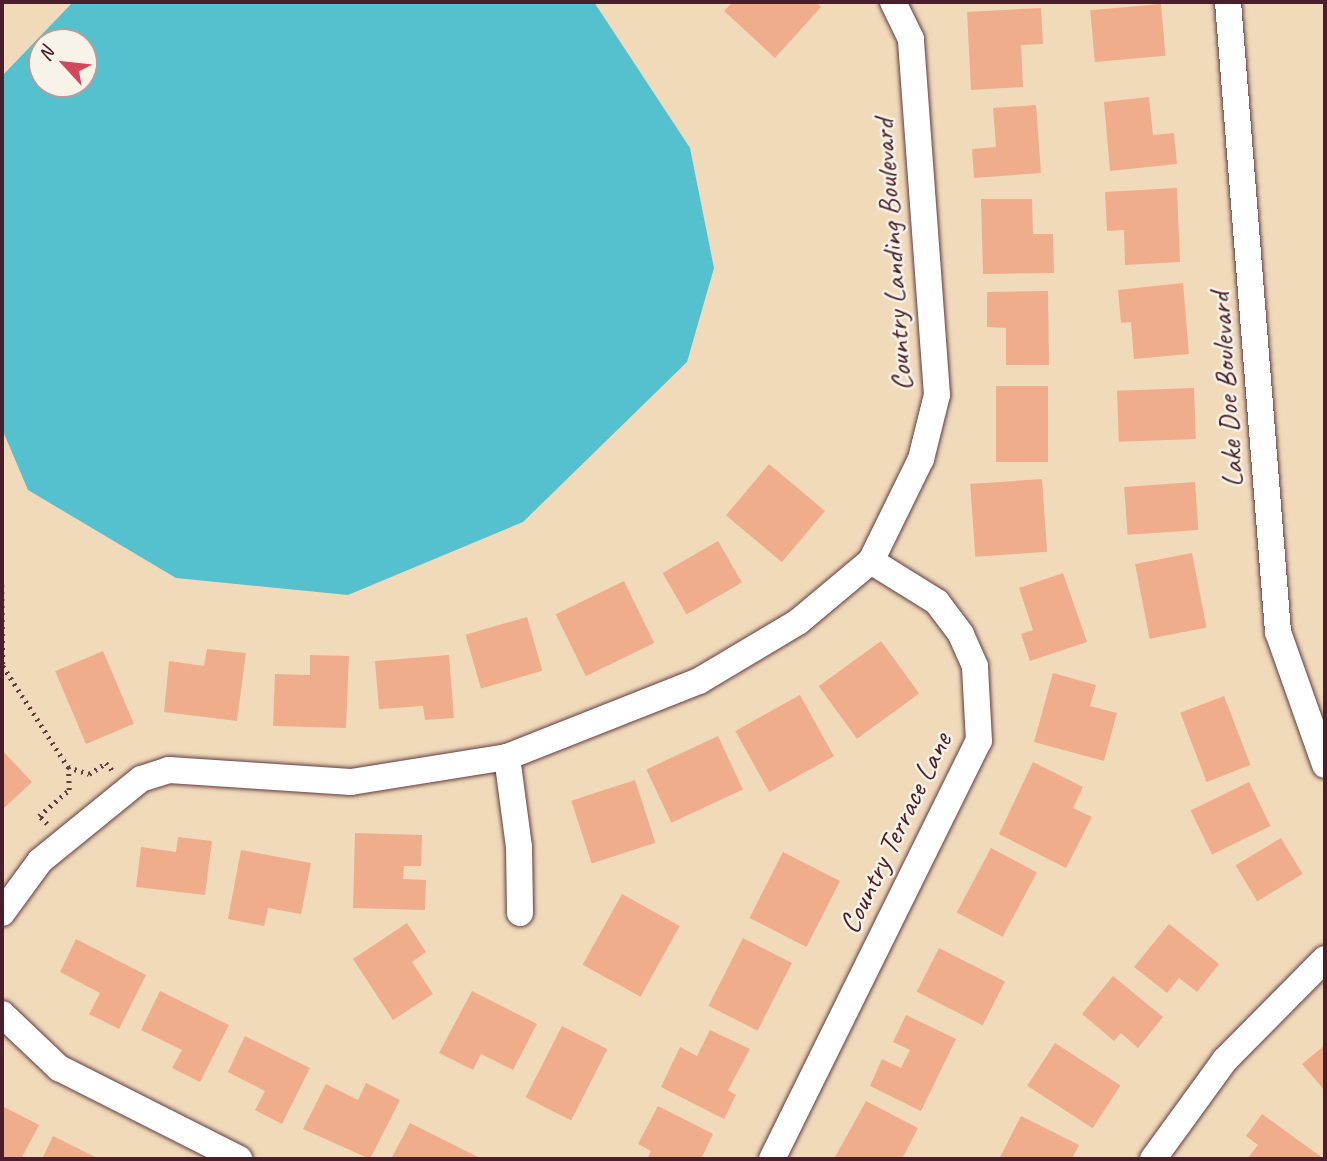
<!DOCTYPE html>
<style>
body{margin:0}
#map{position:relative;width:1327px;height:1161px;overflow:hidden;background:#f1daba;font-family:Caveat,sans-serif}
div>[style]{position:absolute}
.water>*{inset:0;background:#55c1cf}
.building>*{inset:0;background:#f0ad8b;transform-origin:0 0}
.path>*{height:4.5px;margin-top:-2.25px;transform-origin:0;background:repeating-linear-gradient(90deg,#633b40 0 2px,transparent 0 7px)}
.roads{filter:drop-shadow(0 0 2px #633b40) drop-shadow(0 0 2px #633b40)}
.minor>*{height:26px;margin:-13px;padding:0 13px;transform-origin:13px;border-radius:13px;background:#fff}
span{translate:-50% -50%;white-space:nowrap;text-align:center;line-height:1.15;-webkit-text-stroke:5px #f7f3e8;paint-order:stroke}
.street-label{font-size:30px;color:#4a1f2b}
.frame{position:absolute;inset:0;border:4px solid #4a1f2b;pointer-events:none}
.north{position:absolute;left:28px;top:28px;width:70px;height:70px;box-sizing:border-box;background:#f7f3e8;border:2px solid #b29e9c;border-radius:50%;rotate:297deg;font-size:19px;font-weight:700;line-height:28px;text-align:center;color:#4a1f2b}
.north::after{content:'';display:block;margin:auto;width:24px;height:32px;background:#d1495b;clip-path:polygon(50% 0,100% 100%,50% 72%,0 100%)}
</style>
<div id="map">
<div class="water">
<div style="clip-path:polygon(evenodd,73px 2px,594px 2px,690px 148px,714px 268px,687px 362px,523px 522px,348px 595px,176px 578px,28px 490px,2px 429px,2px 76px,73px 2px,42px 42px,84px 42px,84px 84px,42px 84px,42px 42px)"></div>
</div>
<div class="building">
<div style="clip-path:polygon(733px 2px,816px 2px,821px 7px,775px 58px,724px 11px)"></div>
<div style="left:1161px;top:4px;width:52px;height:71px;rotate:85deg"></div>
<div style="clip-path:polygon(1041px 8px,1043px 44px,1021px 45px,1023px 87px,971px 90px,967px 12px)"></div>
<div style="clip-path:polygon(1149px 97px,1153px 135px,1174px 133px,1177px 164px,1110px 171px,1104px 102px)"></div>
<div style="clip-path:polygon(1036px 105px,1041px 173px,974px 178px,972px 149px,996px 147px,993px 108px)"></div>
<div style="clip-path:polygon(1177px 188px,1180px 262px,1125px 265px,1124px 230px,1107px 231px,1105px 192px)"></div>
<div style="clip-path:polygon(981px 199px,1032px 199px,1033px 234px,1053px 234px,1054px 273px,983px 274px)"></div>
<div style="clip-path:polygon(1183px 283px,1189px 354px,1134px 359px,1131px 322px,1121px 323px,1118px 290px)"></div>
<div style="clip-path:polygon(1048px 291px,1049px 365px,1006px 365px,1006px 328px,987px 327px,987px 292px)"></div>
<div style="left:996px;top:386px;width:52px;height:76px"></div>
<div style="left:1194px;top:388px;width:51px;height:77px;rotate:88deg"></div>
<div style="left:769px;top:464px;width:73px;height:67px;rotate:40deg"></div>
<div style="left:1042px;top:479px;width:73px;height:72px;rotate:86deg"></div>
<div style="left:1195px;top:482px;width:48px;height:71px;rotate:86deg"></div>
<div style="left:718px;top:541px;width:48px;height:64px;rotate:60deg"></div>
<div style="left:1192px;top:553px;width:76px;height:58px;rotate:79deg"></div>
<div style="clip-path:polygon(1063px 573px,1087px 642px,1030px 661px,1021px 634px,1033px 630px,1019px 588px)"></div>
<div style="left:624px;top:581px;width:69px;height:76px;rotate:64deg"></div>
<div style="left:527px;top:617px;width:56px;height:64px;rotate:74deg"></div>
<div style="left:881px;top:641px;width:65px;height:77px;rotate:54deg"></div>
<div style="clip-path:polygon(207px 649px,246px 653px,237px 721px,164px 712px,169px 661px,204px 666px)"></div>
<div style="left:103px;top:651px;width:79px;height:52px;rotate:67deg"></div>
<div style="clip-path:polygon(310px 655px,349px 656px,346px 728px,273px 726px,275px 674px,310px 675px)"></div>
<div style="clip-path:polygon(449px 655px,454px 718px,425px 720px,423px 706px,379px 709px,375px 661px)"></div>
<div style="clip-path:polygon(1053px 673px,1096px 685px,1090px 706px,1117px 713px,1104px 761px,1034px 742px)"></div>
<div style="left:800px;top:695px;width:70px;height:74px;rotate:61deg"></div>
<div style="left:1224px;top:696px;width:74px;height:47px;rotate:69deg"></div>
<div style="left:718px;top:736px;width:59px;height:79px;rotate:65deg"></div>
<div style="clip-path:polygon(2px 750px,32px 782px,2px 810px)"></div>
<div style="clip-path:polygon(1033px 762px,1083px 787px,1073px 808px,1092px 817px,1066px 868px,999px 834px)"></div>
<div style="left:635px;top:780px;width:66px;height:67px;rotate:72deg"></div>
<div style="left:1249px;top:782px;width:49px;height:65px;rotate:64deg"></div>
<div style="clip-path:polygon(355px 833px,422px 835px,421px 866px,404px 866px,403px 879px,426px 880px,425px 910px,353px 908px)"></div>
<div style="clip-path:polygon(178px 837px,212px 841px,205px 895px,136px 887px,141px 847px,176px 852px)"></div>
<div style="left:1281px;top:838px;width:42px;height:53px;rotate:59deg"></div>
<div style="left:991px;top:848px;width:52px;height:73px;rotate:28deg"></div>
<div style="clip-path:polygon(241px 850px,311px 863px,301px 914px,268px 908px,264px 926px,228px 919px)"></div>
<div style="left:783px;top:852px;width:64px;height:74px;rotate:27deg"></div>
<div style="left:622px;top:894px;width:66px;height:81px;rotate:29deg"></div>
<div style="clip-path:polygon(407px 923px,426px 952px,412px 962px,433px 994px,393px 1020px,353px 959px)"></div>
<div style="clip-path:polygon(1169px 924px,1219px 964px,1197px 992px,1179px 978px,1167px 993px,1134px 967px)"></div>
<div style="left:743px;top:938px;width:55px;height:76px;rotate:27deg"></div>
<div style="clip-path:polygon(76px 939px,146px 975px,119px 1029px,89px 1014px,100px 993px,60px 972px)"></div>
<div style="left:939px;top:948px;width:74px;height:49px;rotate:27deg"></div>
<div style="clip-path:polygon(1113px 976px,1163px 1017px,1138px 1048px,1121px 1033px,1114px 1041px,1082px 1014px)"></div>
<div style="clip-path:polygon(160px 991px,229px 1025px,200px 1082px,172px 1068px,182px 1050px,141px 1030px)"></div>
<div style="clip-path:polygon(472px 991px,537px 1024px,513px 1070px,481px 1054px,473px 1070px,439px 1053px)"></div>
<div style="clip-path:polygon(906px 1015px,956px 1039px,921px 1111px,870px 1086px,882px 1059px,901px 1068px,910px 1050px,893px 1042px)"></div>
<div style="left:562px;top:1026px;width:51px;height:80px;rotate:27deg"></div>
<div style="clip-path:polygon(710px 1030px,750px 1049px,728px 1090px,736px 1095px,724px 1119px,661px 1087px,680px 1047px,697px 1056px)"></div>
<div style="clip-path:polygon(245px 1036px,310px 1068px,282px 1124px,255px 1110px,265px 1091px,228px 1072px)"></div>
<div style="left:1055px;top:1043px;width:78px;height:51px;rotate:33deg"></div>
<div style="clip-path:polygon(1325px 1045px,1325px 1091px,1302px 1064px)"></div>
<div style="clip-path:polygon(366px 1083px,400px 1100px,370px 1159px,303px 1129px,326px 1084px,358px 1100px)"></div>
<div style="clip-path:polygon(866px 1101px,918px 1128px,902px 1159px,834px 1159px)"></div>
<div style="clip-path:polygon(2px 1106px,39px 1125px,21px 1159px,2px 1159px)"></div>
<div style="clip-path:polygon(658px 1106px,713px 1134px,701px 1159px,647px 1159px,651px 1151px,638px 1144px)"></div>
<div style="clip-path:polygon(1262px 1114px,1324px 1159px,1247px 1159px,1258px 1145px,1246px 1136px)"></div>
<div style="clip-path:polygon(1021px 1116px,1079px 1145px,1072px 1159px,999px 1159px)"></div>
<div style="clip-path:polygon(410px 1123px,482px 1159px,391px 1159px)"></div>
<div style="clip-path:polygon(53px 1136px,99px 1159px,42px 1159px)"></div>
</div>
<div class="path">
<div style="left:2px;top:585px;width:81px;rotate:89.3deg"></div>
<div style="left:3px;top:666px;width:120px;rotate:57.2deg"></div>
<div style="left:47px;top:824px;width:11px;rotate:-135deg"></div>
<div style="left:39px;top:816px;width:40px;rotate:-41deg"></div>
<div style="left:69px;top:790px;width:23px;rotate:-92deg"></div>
<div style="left:68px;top:767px;width:22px;rotate:18deg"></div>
<div style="left:89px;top:774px;width:20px;rotate:-33deg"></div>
<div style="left:106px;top:763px;width:11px;rotate:49deg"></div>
</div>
<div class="roads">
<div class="minor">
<div style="left:1228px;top:2px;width:632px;rotate:85.46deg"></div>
<div style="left:1278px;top:632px;width:141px;rotate:70.5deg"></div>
<div style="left:507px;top:757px;width:91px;rotate:82.4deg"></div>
<div style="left:519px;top:847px;width:66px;rotate:89.1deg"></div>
<div style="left:2px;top:913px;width:64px;rotate:-53.8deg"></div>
<div style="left:40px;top:861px;width:130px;rotate:-39.1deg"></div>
<div style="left:141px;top:779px;width:29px;rotate:-18deg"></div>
<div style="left:169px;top:770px;width:182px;rotate:3.8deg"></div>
<div style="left:351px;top:782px;width:158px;rotate:-9.1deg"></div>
<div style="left:507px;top:757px;width:206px;rotate:-21.6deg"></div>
<div style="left:699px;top:681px;width:115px;rotate:-30.8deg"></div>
<div style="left:798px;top:622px;width:95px;rotate:-39.9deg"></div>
<div style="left:871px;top:561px;width:114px;rotate:-63.9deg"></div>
<div style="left:921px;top:459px;width:66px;rotate:-76deg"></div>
<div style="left:937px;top:395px;width:357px;rotate:-94.2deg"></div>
<div style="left:911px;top:39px;width:41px;rotate:-115.9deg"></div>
<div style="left:2px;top:1014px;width:79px;rotate:43.5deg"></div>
<div style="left:59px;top:1068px;width:202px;rotate:26.8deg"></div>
<div style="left:772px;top:1159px;width:466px;rotate:-63.7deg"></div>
<div style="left:979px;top:741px;width:75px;rotate:-93.1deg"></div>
<div style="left:975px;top:666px;width:35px;rotate:-114deg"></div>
<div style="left:961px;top:634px;width:40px;rotate:-127deg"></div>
<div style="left:937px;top:602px;width:78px;rotate:-148.2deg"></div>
<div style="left:1153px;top:1159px;width:122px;rotate:-54deg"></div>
<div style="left:1225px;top:1060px;width:142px;rotate:-45.3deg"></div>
</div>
</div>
<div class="street-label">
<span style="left:892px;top:255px;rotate:-94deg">Country Landing Boulevard</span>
<span style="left:1226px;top:390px;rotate:-94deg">Lake Doe Boulevard</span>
<span style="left:895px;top:833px;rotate:-64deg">Country Terrace Lane</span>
</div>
<div class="frame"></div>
<div class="north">N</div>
</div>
